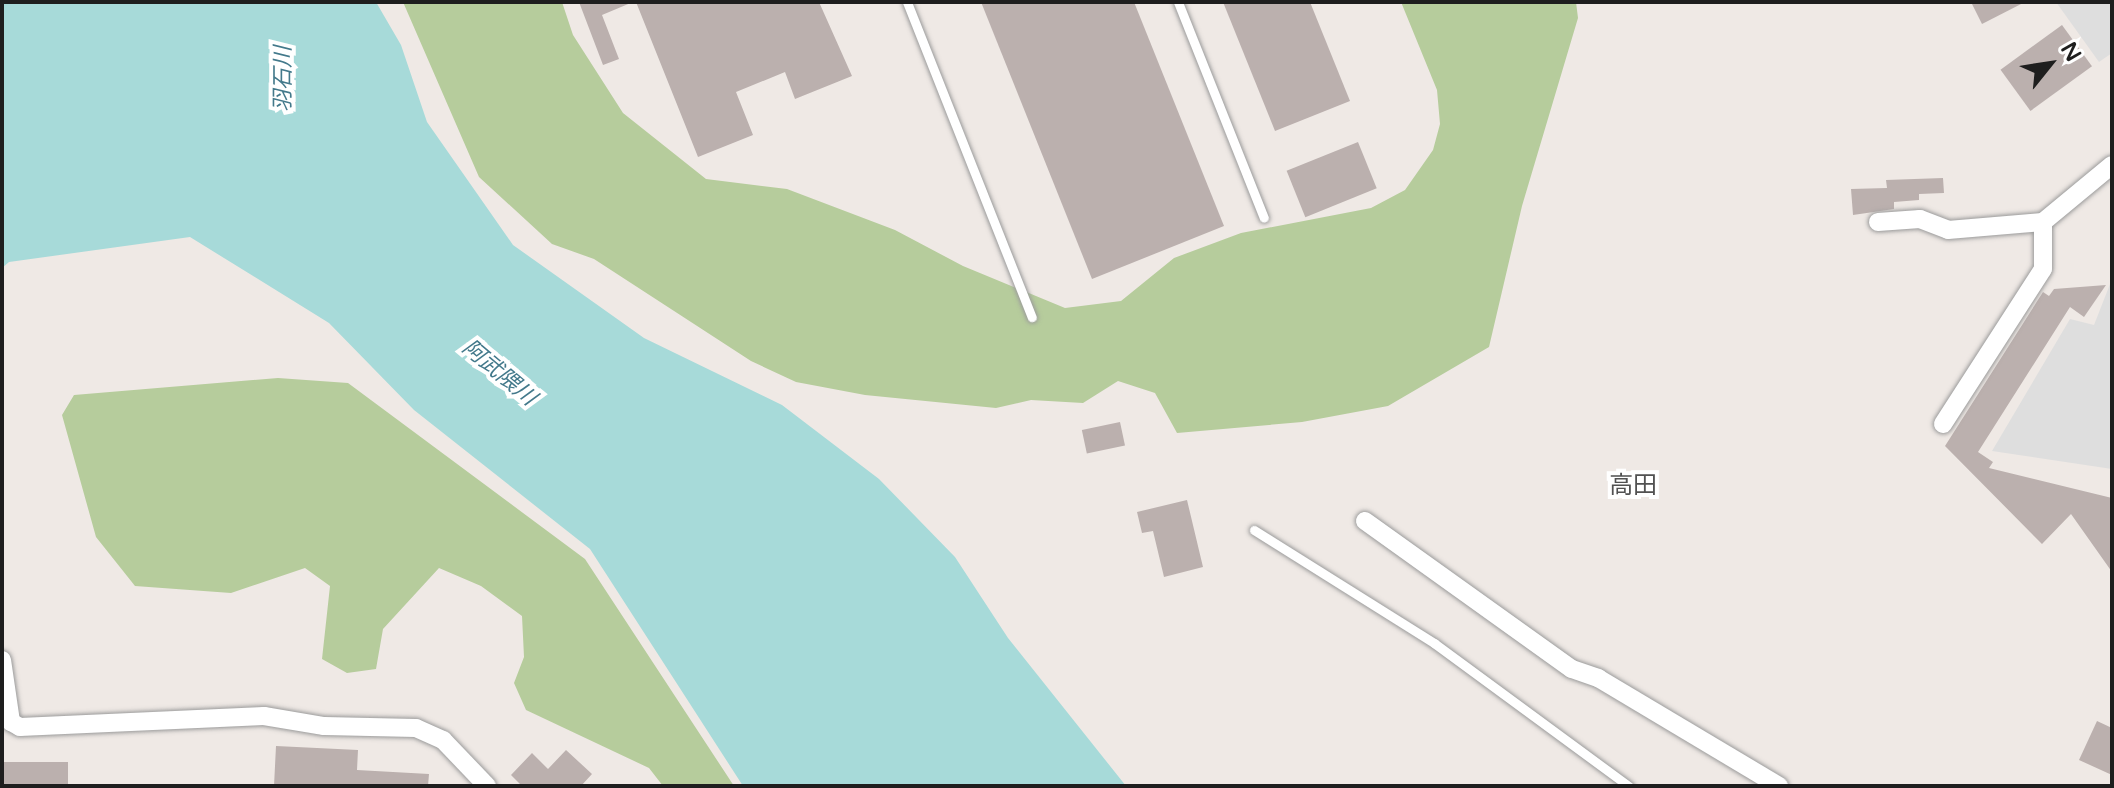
<!DOCTYPE html>
<meta charset="utf-8">
<style>
body{margin:0}
#map{position:relative;width:2114px;height:788px;overflow:hidden;background:#efe9e5;font-family:"Varela Round","Noto Sans JP",sans-serif}
div>[style]{position:absolute}
.forest>*{inset:0;background:#b6cc9c}
.parking>*{inset:0;background:#dedede}
.water>*{inset:0;background:#a7dad9}
.building>*{inset:0;background:#bbb0ae;transform-origin:0 0}
.roads{filter:drop-shadow(0 0 2px #9b9b9b) drop-shadow(0 0 2px #9b9b9b)}
.lane>*{height:9px;margin:-4.5px;padding:0 4.5px;transform-origin:4.5px;border-radius:4.5px;background:#fff}
.street>*{height:18px;margin:-9px;padding:0 9px;transform-origin:9px;border-radius:9px;background:#fff}
span{translate:-50% -50%;white-space:nowrap;text-align:center;line-height:1.15;-webkit-text-stroke:8px #fff;paint-order:stroke}
.water-label{font-size:22px;color:#43798b;font-style:italic}
.quarter-label{font-size:24px;color:#515151}
.frame{position:absolute;inset:0;border:4px solid #1e1e1e;pointer-events:none}
.north{position:absolute;left:2010px;top:24px;width:80px;height:80px;-webkit-text-stroke:6px #fff;paint-order:stroke;rotate:60deg;font-size:22px;font-weight:700;line-height:32px;text-align:center;color:#1e1e1e}
.north::after{content:'';display:block;margin:auto;width:28px;height:36px;background:#1e1e1e;clip-path:polygon(50% 0,100% 100%,50% 72%,0 100%)}
</style>
<div id="map">
<div class="forest">
<div style="clip-path:polygon(403px 2px,562px 2px,573px 35px,623px 113px,706px 179px,787px 189px,895px 230px,963px 266px,1065px 308px,1121px 301px,1174px 258px,1241px 233px,1371px 208px,1405px 190px,1433px 150px,1440px 124px,1437px 90px,1401px 2px,1576px 2px,1578px 18px,1522px 206px,1489px 347px,1388px 406px,1302px 422px,1177px 433px,1155px 393px,1118px 381px,1083px 403px,1031px 400px,996px 408px,865px 395px,796px 382px,751px 361px,594px 259px,552px 244px,479px 177px)"></div>
<div style="clip-path:polygon(278px 378px,348px 383px,585px 559px,734px 786px,663px 786px,649px 768px,526px 710px,514px 683px,524px 657px,522px 616px,481px 586px,439px 568px,383px 629px,376px 669px,347px 673px,322px 659px,330px 586px,305px 568px,231px 593px,135px 586px,96px 537px,62px 415px,74px 395px)"></div>
</div>
<div class="parking">
<div style="clip-path:polygon(2056px 2px,2112px 2px,2112px 53px,2099px 62px)"></div>
<div style="clip-path:polygon(2112px 279px,2112px 469px,1992px 451px,2070px 319px,2094px 325px)"></div>
</div>
<div class="water">
<div style="clip-path:polygon(2px 2px,376px 2px,401px 45px,427px 122px,513px 245px,644px 338px,782px 405px,879px 479px,955px 557px,1008px 638px,1126px 786px,743px 786px,590px 549px,414px 410px,329px 323px,190px 237px,9px 262px,2px 268px)"></div>
</div>
<div class="building">
<div style="clip-path:polygon(579px 2px,633px 2px,602px 15px,619px 59px,603px 65px)"></div>
<div style="clip-path:polygon(636px 2px,819px 2px,852px 76px,795px 99px,785px 72px,736px 92px,753px 135px,698px 157px)"></div>
<div style="clip-path:polygon(981px 2px,1134px 2px,1224px 226px,1092px 279px)"></div>
<div style="clip-path:polygon(1223px 2px,1310px 2px,1350px 101px,1275px 131px)"></div>
<div style="clip-path:polygon(1971px 2px,2025px 2px,1982px 24px)"></div>
<div style="left:2062px;top:25px;width:51px;height:76px;rotate:54deg"></div>
<div style="left:1358px;top:142px;width:50px;height:77px;rotate:68deg"></div>
<div style="clip-path:polygon(1943px 178px,1944px 193px,1919px 194px,1919px 200px,1894px 202px,1894px 209px,1853px 215px,1851px 189px,1887px 188px,1886px 180px)"></div>
<div style="clip-path:polygon(2106px 285px,2084px 317px,2070px 307px,1978px 452px,1993px 462px,1989px 468px,2112px 498px,2112px 572px,2071px 514px,2042px 544px,1945px 446px,2043px 292px,2049px 296px,2054px 289px)"></div>
<div style="left:1120px;top:422px;width:24px;height:39px;rotate:78deg"></div>
<div style="clip-path:polygon(1187px 500px,1203px 567px,1164px 577px,1153px 531px,1142px 533px,1137px 512px)"></div>
<div style="clip-path:polygon(2097px 721px,2112px 728px,2112px 775px,2079px 760px)"></div>
<div style="clip-path:polygon(276px 746px,358px 750px,357px 770px,429px 774px,428px 786px,274px 786px)"></div>
<div style="clip-path:polygon(566px 750px,592px 774px,581px 786px,522px 786px,511px 775px,532px 753px,548px 769px)"></div>
<div style="left:4px;top:762px;width:64px;height:24px"></div>
</div>
<div class="roads">
<div class="lane">
<div style="left:907px;top:2px;width:339px;rotate:68.4deg"></div>
<div style="left:1178px;top:2px;width:232px;rotate:68.3deg"></div>
<div style="left:1254px;top:530px;width:213px;rotate:32.1deg"></div>
<div style="left:1434px;top:643px;width:242px;rotate:36.3deg"></div>
</div>
<div class="street">
<div style="left:1878px;top:222px;width:42px;rotate:-4.1deg"></div>
<div style="left:1920px;top:219px;width:30px;rotate:21deg"></div>
<div style="left:1948px;top:230px;width:95px;rotate:-4.8deg"></div>
<div style="left:2043px;top:222px;width:89px;rotate:-39.6deg"></div>
<div style="left:1943px;top:424px;width:184px;rotate:-57.2deg"></div>
<div style="left:2043px;top:269px;width:47px;rotate:-90deg"></div>
<div style="left:1365px;top:521px;width:254px;rotate:35.6deg"></div>
<div style="left:1572px;top:669px;width:28px;rotate:19deg"></div>
<div style="left:1598px;top:678px;width:211px;rotate:30.8deg"></div>
<div style="left:2px;top:660px;width:63px;rotate:81.7deg"></div>
<div style="left:11px;top:722px;width:10px;rotate:29deg"></div>
<div style="left:20px;top:727px;width:244px;rotate:-2.6deg"></div>
<div style="left:264px;top:716px;width:61px;rotate:9.5deg"></div>
<div style="left:324px;top:726px;width:92px;rotate:1.2deg"></div>
<div style="left:416px;top:728px;width:30px;rotate:24deg"></div>
<div style="left:443px;top:740px;width:64px;rotate:46.3deg"></div>
</div>
</div>
<div class="water-label">
<span style="left:284px;top:79px;rotate:-90deg">羽石川</span>
<span style="left:499px;top:373px;rotate:40deg">阿武隈川</span>
</div>
<div class="quarter-label">
<span style="left:1633px;top:486px">高田</span>
</div>
<div class="frame"></div>
<div class="north">N</div>
</div>
